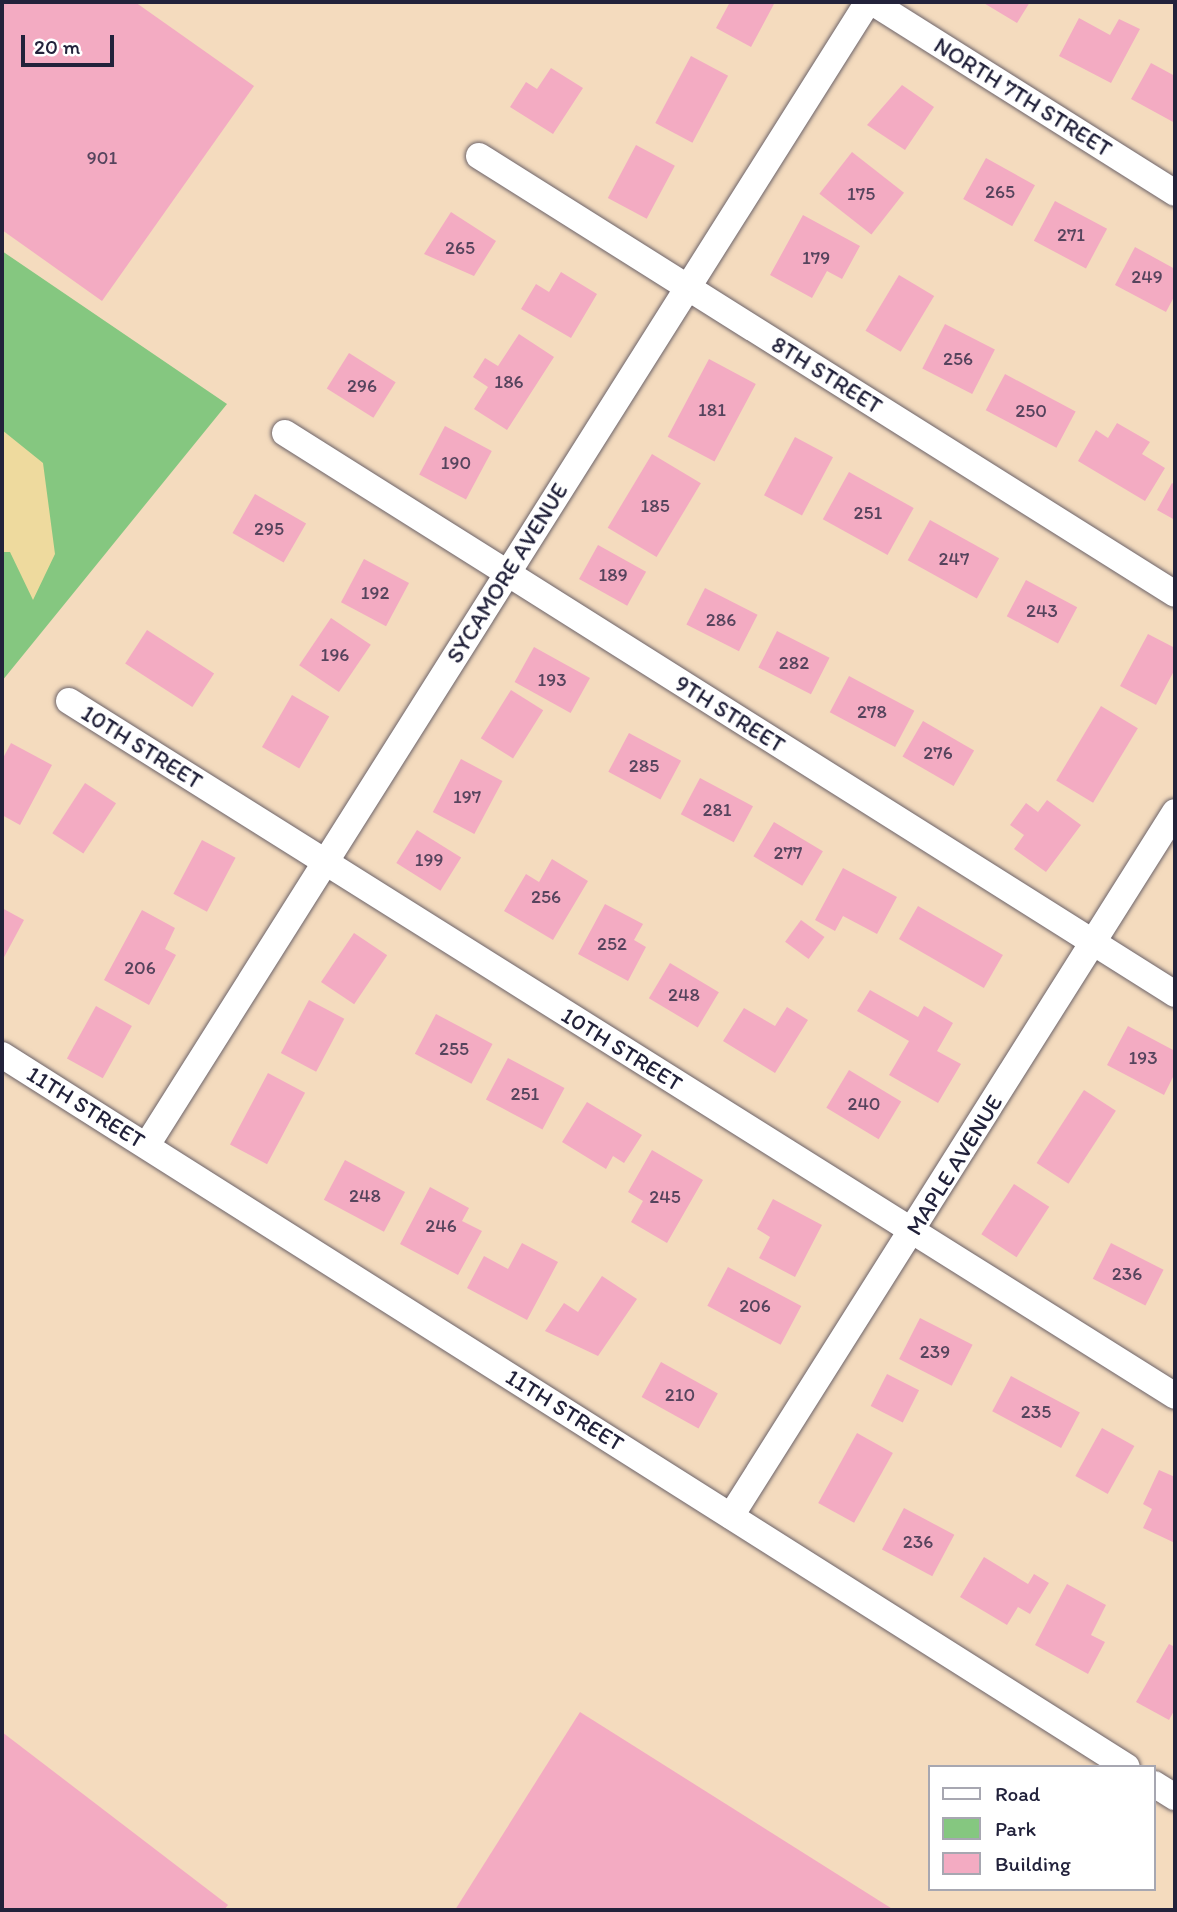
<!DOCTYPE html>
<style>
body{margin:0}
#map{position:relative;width:1177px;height:1912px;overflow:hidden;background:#f4dbbe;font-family:Itim,sans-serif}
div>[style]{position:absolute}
.green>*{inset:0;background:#85c780}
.sand>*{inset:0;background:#eeda9e}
.building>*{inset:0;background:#f3abc2;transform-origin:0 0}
.roads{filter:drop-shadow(0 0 2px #6c6369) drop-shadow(0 0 2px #6c6369)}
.street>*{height:26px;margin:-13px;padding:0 13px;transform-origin:13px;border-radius:13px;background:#fff}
span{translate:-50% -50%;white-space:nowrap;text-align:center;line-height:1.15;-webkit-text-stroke:5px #fff;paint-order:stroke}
.number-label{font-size:19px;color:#56445d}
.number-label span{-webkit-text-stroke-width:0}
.street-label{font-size:23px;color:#22223b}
.frame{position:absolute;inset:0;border:4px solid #22223b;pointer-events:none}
.legend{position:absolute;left:928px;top:1765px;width:228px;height:126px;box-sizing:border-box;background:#fff;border:2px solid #a7a7b1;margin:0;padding:9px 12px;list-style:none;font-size:21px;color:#22223b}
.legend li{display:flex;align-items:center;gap:14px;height:35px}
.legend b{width:35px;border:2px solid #a7a7b1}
.scale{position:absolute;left:21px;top:35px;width:93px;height:32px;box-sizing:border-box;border:4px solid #22223b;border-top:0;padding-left:9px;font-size:21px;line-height:24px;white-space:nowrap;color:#22223b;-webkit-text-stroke:5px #fff;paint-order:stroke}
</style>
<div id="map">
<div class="green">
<div style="clip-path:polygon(2px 251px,227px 404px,2px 681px)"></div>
</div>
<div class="sand">
<div style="clip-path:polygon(2px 430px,43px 463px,55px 554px,33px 600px,10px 552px,2px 552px)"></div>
</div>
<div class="building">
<div style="clip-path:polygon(2px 2px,135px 2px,254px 86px,102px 301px,2px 230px)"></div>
<div style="clip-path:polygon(730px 2px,775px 2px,751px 47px,716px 28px)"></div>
<div style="clip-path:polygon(982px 2px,1030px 2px,1017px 23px)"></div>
<div style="clip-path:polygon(1079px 18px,1110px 35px,1119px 19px,1140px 29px,1111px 83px,1059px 56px)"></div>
<div style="left:691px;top:56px;width:42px;height:76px;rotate:28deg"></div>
<div style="clip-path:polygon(1151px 63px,1175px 76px,1175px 123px,1131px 99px)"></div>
<div style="clip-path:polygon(551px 68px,583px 88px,553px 134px,510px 107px,526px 82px,537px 89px)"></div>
<div style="clip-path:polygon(902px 85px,934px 107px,905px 150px,867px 125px)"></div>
<div style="left:636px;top:145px;width:44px;height:60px;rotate:28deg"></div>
<div style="left:852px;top:152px;width:66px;height:53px;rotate:38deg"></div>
<div style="left:986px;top:158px;width:56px;height:47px;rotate:29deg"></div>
<div style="left:1055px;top:201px;width:59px;height:45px;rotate:28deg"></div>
<div style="clip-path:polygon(451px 212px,496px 241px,474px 276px,424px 254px)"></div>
<div style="clip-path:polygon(803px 215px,860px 246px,842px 279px,827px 271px,812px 298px,770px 275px)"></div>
<div style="clip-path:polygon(1135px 247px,1175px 269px,1175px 295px,1166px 312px,1115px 285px)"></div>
<div style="clip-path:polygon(561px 272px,597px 294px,571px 338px,521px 309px,536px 284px,549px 292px)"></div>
<div style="left:899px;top:275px;width:41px;height:65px;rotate:31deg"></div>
<div style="left:945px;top:324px;width:56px;height:50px;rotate:27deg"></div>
<div style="clip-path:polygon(519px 334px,554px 357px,507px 430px,474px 409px,488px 387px,473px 377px,485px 358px,498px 366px)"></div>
<div style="left:349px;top:353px;width:55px;height:42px;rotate:32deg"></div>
<div style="left:709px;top:359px;width:53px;height:88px;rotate:28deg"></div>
<div style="left:1005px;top:374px;width:80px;height:41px;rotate:28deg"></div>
<div style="clip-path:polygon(1117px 423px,1150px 442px,1142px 454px,1165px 468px,1145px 501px,1078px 461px,1096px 430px,1108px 438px)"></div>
<div style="left:445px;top:426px;width:53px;height:55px;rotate:28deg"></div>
<div style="left:795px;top:437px;width:43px;height:66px;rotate:28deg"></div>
<div style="left:652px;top:454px;width:57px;height:86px;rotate:31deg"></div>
<div style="left:849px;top:472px;width:74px;height:54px;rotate:29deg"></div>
<div style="clip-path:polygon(1172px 483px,1175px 485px,1175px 520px,1157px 510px)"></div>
<div style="left:255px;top:494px;width:59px;height:45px;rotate:30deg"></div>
<div style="left:930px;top:520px;width:79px;height:46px;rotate:29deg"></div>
<div style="left:598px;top:545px;width:55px;height:39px;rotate:29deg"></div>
<div style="left:364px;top:559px;width:51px;height:49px;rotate:28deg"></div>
<div style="left:1026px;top:580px;width:58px;height:41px;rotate:28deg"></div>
<div style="left:705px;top:588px;width:59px;height:41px;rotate:27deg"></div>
<div style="left:331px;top:618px;width:48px;height:57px;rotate:34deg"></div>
<div style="left:147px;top:630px;width:80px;height:40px;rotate:33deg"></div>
<div style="left:777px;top:631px;width:59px;height:41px;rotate:27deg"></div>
<div style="clip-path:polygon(1148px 634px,1175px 648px,1175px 669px,1156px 705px,1120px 686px)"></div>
<div style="left:534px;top:647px;width:64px;height:40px;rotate:29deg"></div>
<div style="left:849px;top:676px;width:74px;height:41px;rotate:28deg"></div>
<div style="left:511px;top:690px;width:38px;height:57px;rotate:32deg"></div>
<div style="left:292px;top:695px;width:43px;height:60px;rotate:30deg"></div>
<div style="left:1101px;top:706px;width:43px;height:87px;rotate:31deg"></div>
<div style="left:923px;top:721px;width:59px;height:41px;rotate:30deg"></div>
<div style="left:629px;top:733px;width:59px;height:44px;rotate:28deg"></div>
<div style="clip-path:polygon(11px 743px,52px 765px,20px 825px,2px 815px,2px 760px)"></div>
<div style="left:461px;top:759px;width:47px;height:60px;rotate:28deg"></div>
<div style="left:700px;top:778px;width:60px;height:41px;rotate:28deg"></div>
<div style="left:85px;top:783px;width:37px;height:60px;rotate:33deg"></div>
<div style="clip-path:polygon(1047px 800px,1081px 825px,1046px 872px,1014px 849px,1024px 835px,1010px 825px,1026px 803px,1038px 812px)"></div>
<div style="left:774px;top:822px;width:57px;height:40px;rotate:31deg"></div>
<div style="left:417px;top:830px;width:52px;height:39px;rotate:32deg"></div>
<div style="left:202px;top:840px;width:38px;height:61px;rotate:28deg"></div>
<div style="clip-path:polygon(552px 859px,588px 881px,553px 940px,504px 911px,526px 874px,539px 882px)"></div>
<div style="clip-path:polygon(843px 868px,897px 897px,877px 934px,843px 916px,835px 931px,815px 920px)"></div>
<div style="clip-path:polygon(605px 904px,643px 924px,634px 940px,646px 947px,628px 981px,578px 954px)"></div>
<div style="left:918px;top:906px;width:98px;height:38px;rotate:30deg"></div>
<div style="clip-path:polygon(2px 908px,24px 920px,2px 961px)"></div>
<div style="clip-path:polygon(142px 910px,175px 928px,165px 949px,176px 955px,149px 1005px,104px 980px)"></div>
<div style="left:801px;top:920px;width:29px;height:27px;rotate:36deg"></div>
<div style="left:354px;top:933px;width:40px;height:59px;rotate:34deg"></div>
<div style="left:670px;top:963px;width:57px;height:41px;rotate:31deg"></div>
<div style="clip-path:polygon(870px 990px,918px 1017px,924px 1006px,953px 1023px,937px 1051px,961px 1064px,938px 1103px,889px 1075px,909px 1041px,857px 1011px)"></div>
<div style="left:309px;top:1000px;width:40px;height:60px;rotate:28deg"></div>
<div style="left:96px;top:1006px;width:41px;height:60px;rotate:29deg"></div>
<div style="clip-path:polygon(787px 1007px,808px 1020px,775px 1073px,723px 1041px,744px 1008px,775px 1026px)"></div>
<div style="left:436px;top:1014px;width:64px;height:45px;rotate:28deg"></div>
<div style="clip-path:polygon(1128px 1026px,1175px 1051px,1175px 1073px,1164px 1095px,1107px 1065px)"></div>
<div style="left:508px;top:1058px;width:64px;height:47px;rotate:28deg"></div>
<div style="left:849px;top:1070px;width:61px;height:44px;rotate:31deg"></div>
<div style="left:268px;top:1073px;width:42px;height:81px;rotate:28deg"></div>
<div style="left:1084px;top:1090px;width:38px;height:87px;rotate:33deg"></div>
<div style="clip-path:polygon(587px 1102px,642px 1135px,624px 1163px,613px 1156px,606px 1169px,562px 1142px)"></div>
<div style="clip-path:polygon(652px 1150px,703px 1180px,667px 1243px,631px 1222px,643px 1201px,628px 1192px)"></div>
<div style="left:345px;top:1160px;width:68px;height:45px;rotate:28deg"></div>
<div style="left:1014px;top:1184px;width:42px;height:60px;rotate:33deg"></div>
<div style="clip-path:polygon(430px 1187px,469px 1208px,462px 1221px,482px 1231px,458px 1275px,400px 1244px)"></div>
<div style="clip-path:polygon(773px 1199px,822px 1225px,795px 1277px,759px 1258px,770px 1237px,757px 1229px)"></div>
<div style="clip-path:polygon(522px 1243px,558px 1262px,527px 1320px,467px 1288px,484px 1256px,508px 1269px)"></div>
<div style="left:1111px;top:1243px;width:59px;height:40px;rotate:27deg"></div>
<div style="left:728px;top:1267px;width:83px;height:44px;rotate:28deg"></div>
<div style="clip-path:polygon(602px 1276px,637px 1299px,598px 1356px,545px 1331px,564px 1303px,578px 1312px)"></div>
<div style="left:920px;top:1318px;width:59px;height:46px;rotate:27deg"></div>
<div style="left:661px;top:1362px;width:65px;height:40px;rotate:29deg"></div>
<div style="left:887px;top:1374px;width:36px;height:36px;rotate:27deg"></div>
<div style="left:1011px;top:1376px;width:78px;height:40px;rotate:28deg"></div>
<div style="left:1102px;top:1428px;width:37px;height:55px;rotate:29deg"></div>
<div style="left:857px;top:1433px;width:41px;height:80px;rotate:29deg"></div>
<div style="clip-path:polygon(1159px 1470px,1175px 1477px,1175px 1543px,1143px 1528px,1152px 1509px,1143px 1504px)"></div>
<div style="left:904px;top:1508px;width:57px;height:47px;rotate:28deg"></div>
<div style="clip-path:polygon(984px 1557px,1028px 1584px,1034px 1574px,1049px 1583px,1030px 1614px,1018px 1607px,1007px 1625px,960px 1597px)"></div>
<div style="clip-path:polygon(1067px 1584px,1106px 1605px,1091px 1635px,1105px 1642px,1088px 1674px,1035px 1645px)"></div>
<div style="clip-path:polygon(1169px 1644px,1175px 1647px,1175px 1709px,1169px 1720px,1136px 1702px)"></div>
<div style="clip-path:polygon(580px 1712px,894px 1910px,455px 1910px)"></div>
<div style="clip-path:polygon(2px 1732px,228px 1905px,224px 1910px,2px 1910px)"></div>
</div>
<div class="roads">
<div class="street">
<div style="left:872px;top:2px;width:358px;rotate:32.2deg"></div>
<div style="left:479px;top:156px;width:822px;rotate:32.18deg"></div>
<div style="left:285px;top:433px;width:1052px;rotate:32.22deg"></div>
<div style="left:69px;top:701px;width:1306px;rotate:32.14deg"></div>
<div style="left:2px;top:1055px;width:1331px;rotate:32.33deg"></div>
<div style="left:147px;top:1145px;width:1351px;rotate:-57.76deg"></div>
<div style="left:731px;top:1516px;width:832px;rotate:-57.76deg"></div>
<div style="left:1154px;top:1784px;width:25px;rotate:32deg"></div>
</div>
</div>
<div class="number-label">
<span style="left:102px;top:158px">901</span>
<span style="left:1000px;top:192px">265</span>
<span style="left:861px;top:194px">175</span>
<span style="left:1071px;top:235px">271</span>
<span style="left:460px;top:248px">265</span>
<span style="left:816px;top:258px">179</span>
<span style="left:1147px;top:277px">249</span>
<span style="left:958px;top:359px">256</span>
<span style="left:509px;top:382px">186</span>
<span style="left:362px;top:386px">296</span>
<span style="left:712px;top:410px">181</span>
<span style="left:1031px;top:411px">250</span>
<span style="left:456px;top:463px">190</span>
<span style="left:655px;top:506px">185</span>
<span style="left:868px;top:513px">251</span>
<span style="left:269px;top:529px">295</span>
<span style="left:954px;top:559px">247</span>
<span style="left:613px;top:575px">189</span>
<span style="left:375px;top:593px">192</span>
<span style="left:1042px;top:611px">243</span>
<span style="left:721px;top:620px">286</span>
<span style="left:335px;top:655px">196</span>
<span style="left:794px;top:663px">282</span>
<span style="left:552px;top:680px">193</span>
<span style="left:872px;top:712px">278</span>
<span style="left:938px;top:753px">276</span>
<span style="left:644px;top:766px">285</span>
<span style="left:467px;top:797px">197</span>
<span style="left:717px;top:810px">281</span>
<span style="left:788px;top:853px">277</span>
<span style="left:429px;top:860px">199</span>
<span style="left:546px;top:897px">256</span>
<span style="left:612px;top:944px">252</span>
<span style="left:140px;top:968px">206</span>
<span style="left:684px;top:995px">248</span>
<span style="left:454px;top:1049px">255</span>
<span style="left:1143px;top:1058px">193</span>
<span style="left:525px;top:1094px">251</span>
<span style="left:864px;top:1104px">240</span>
<span style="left:365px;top:1196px">248</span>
<span style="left:665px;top:1197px">245</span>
<span style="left:441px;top:1226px">246</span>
<span style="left:1127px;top:1274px">236</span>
<span style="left:755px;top:1306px">206</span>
<span style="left:935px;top:1352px">239</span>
<span style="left:680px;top:1395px">210</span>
<span style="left:1036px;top:1412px">235</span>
<span style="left:918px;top:1542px">236</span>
</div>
<div class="street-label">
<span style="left:1023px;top:97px;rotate:32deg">NORTH 7TH STREET</span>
<span style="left:827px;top:375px;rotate:32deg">8TH STREET</span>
<span style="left:507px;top:573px;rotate:-58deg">SYCAMORE AVENUE</span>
<span style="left:730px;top:714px;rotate:32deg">9TH STREET</span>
<span style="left:142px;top:747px;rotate:32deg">10TH STREET</span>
<span style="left:622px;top:1049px;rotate:32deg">10TH STREET</span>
<span style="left:86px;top:1107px;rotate:32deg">11TH STREET</span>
<span style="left:954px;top:1165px;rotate:-58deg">MAPLE AVENUE</span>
<span style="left:565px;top:1410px;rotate:32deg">11TH STREET</span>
</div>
<div class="frame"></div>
<ul class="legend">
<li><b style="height:9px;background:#fff"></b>Road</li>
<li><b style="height:19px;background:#85c780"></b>Park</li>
<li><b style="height:19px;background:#f3abc2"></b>Building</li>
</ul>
<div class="scale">20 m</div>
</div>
